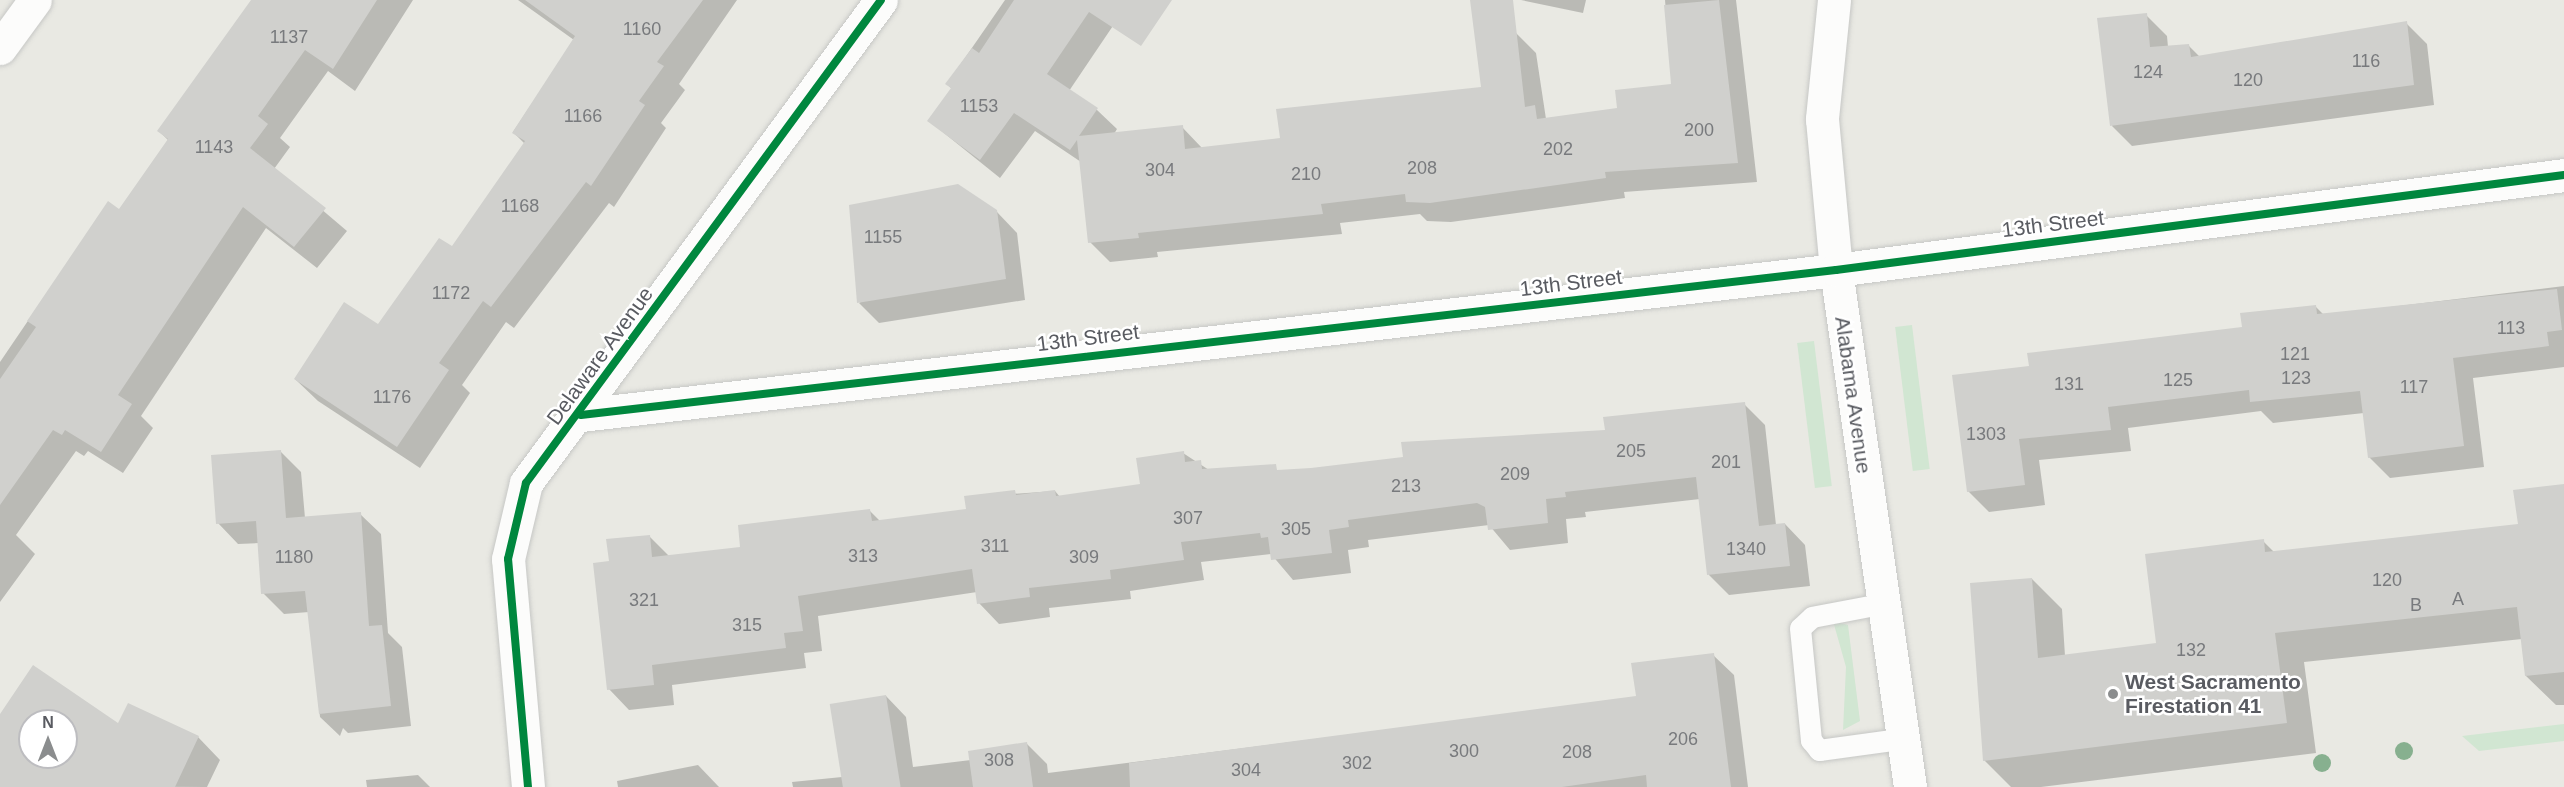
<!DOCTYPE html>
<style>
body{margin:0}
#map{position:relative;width:2564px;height:787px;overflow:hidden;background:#e9e9e3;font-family:Arial,sans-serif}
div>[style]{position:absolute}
.green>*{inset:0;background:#d1e6d2;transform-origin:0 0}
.shadow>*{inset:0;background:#0003}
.building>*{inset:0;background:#d0d0cd;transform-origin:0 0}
.roads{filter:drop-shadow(0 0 2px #c6c7c5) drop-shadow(0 0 2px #c6c7c5)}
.lane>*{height:21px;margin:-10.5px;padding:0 10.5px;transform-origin:10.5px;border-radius:10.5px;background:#fcfcfb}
.street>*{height:33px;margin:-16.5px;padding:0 16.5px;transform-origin:16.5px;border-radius:16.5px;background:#fcfcfb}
.secondary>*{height:33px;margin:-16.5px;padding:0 16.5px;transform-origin:16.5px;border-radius:16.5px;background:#fcfcfb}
.cycleway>*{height:8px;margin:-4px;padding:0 4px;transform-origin:4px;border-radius:4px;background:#00873e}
.trees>*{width:18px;height:18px;margin:-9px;border-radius:50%;background:#87b08f}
.dots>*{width:16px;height:16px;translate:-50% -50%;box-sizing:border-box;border:3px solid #fff;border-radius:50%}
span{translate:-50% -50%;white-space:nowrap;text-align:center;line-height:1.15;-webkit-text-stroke:5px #fff;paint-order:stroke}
.number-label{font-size:18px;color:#787a7d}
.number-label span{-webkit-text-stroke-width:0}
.street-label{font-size:21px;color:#595b61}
.poi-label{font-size:21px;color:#595b61;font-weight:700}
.left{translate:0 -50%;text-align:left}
.north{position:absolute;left:18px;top:709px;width:60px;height:60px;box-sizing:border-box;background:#fff;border:2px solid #bdbdc0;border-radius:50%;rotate:0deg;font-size:16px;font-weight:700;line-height:24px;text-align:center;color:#595b61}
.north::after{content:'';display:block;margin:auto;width:21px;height:27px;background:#8b8d8e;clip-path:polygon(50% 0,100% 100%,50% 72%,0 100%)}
</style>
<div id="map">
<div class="green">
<div style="left:1912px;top:325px;width:145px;height:17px;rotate:83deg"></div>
<div style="left:1814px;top:341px;width:146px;height:17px;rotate:83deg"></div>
<div style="clip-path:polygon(1833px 621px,1848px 625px,1860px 721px,1843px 730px,1846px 667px)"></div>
<div style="clip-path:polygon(2564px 724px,2564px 741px,2479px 751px,2462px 736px)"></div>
</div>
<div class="shadow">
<div style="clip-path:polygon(252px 0,413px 0,355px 91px,328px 71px,280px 138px,290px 147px,274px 169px,347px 231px,317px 268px,266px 228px,141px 416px,153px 428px,123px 473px,88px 451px,84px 456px,76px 451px,16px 535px,35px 554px,0 602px,0 362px,108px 203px,119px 211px,169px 141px,159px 131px)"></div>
<div style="clip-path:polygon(518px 0,737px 0,679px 84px,685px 90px,661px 123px,666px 128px,614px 207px,609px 203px,514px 328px,506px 322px,462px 385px,470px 393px,420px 468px,318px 401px,295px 379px,379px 326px,452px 248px,525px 144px,513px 132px,574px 40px)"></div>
<div style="clip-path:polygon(1005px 0,1116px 0,1125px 8px,1069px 91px,1097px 110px,1117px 129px,1114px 134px,1182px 127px,1202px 148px,1281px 140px,1483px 89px,1516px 33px,1536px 53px,1546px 119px,1619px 110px,1672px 85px,1665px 0,1736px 0,1757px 182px,1624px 192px,1625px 198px,1451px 222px,1427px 221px,1420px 214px,1340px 223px,1342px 234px,1157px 252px,1158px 257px,1110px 262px,1090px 242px,1081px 162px,1035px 131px,1000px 178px,929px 121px,952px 89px,947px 84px)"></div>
<div style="clip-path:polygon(1521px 0,1586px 0,1583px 13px)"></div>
<div style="clip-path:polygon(2146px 15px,2167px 36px,2168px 47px,2188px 45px,2200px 57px,2406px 23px,2427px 44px,2434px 105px,2132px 146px,2112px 126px)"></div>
<div style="clip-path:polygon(996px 211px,1017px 233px,1025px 300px,879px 323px,859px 303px)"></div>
<div style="clip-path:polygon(2564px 286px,2564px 367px,2473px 378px,2484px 467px,2390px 478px,2369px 457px,2364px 413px,2273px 423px,2261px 411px,2128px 428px,2131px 451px,2039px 460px,2045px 505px,1989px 512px,1968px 491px,2030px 367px,2244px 328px,2315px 306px,2324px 315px)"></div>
<div style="clip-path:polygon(1744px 404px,1765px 425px,1776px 525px,1785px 524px,1805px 545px,1810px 586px,1729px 595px,1709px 575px,1700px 499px,1585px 512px,1586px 517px,1566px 519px,1568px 543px,1510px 550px,1489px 525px,1368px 540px,1369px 547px,1348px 550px,1351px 573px,1293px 580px,1271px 554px,1201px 562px,1204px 580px,1130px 591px,1131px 599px,1049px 608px,1050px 617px,999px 624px,979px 603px,977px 592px,818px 616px,822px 651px,804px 653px,806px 668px,672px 685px,674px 705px,629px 710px,609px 689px,611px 562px,649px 536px,670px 557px,742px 548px,869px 510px,880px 521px,967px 510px,966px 497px,1055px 491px,1060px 497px,1141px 486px,1183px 453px,1209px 470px,1311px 470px,1607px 431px)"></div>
<div style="clip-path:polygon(280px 451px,301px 472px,305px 518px,360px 514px,381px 534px,388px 633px,402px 647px,411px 726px,348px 733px,343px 728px,340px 736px,320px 717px,309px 612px,284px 614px,263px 593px,259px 543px,238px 544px,218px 523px)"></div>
<div style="clip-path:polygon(2564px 485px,2564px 705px,2556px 705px,2526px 676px,2522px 639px,2304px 662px,2316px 753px,2041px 787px,2011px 787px,1984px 760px,2032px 579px,2062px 609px,2065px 656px,2157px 645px,2263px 541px,2274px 552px,2519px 526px)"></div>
<div style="clip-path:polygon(1713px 655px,1734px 675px,1748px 787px,793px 787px,792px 782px,842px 777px,886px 696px,906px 717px,913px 767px,971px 760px,1026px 743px,1047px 764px,1048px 773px,1637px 698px)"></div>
<div style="clip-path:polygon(evenodd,34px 667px,119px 725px,198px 737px,220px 760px,207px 787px,0 786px,0 716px,34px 667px,30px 721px,66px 721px,66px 757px,30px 757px,30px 721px)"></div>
<div style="clip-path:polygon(698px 765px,719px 787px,618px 787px,617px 781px)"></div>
<div style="clip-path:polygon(418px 775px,430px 787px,367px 787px,366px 780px)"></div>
</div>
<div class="building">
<div style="clip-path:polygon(251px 0,377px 0,333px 69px,305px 50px,258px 116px,268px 124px,250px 148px,326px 208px,294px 247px,243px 207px,118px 395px,132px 404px,101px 452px,65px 430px,62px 435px,53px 430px,0 505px,0 379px,36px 327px,27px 321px,108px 201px,119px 209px,168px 139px,157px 131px)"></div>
<div style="clip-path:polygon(525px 0,703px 0,657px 62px,664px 66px,639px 101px,645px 105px,591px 186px,586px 182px,491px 307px,483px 301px,439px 363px,449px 370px,397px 447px,294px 379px,344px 302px,378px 324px,439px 238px,452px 246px,525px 141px,512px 133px,575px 36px)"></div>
<div style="clip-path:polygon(1014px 0,1172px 0,1141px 46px,1089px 12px,1047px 74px,1098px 108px,1079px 136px,1183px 125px,1185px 149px,1280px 138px,1276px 109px,1481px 87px,1470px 0,1513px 0,1525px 107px,1535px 105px,1537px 119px,1617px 108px,1615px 90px,1671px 84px,1664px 5px,1719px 0,1738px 163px,1605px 172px,1606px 178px,1430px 203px,1406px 202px,1405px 194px,1321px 204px,1323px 214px,1138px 233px,1139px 238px,1088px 243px,1077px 140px,1070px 150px,1014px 113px,980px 160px,927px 121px,951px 88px,945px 84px,972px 48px,979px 53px)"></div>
<div style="clip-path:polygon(2147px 13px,2150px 47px,2189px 44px,2191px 57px,2407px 21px,2414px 85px,2110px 126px,2097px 18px)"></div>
<div style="clip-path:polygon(958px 184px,997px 210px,1006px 279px,857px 303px,849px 205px)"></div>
<div style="clip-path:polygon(2557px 289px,2562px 330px,2547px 332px,2549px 346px,2453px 358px,2464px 446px,2368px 458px,2360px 391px,2250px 402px,2249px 390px,2108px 407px,2111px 430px,2019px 439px,2025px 485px,1967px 492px,1952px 375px,2029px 366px,2027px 353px,2242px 327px,2240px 313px,2316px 305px,2317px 314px)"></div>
<div style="clip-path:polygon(1745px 402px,1759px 526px,1785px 523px,1790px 566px,1707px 575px,1696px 477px,1565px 492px,1566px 497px,1546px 499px,1548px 523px,1488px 530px,1485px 507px,1477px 503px,1348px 520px,1349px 527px,1329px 530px,1332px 553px,1271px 560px,1268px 537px,1261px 538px,1260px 533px,1181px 542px,1184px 560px,1110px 570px,1111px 579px,1029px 588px,1030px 597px,977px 604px,972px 569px,798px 596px,803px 631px,784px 633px,786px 648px,652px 665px,654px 685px,607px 690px,593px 563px,609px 561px,606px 539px,650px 535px,652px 557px,740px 547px,738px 525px,870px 509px,872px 521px,966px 509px,964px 496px,1015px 490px,1016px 495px,1055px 490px,1056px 496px,1140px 484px,1136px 458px,1184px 451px,1185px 462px,1201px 460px,1202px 469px,1276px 464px,1277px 470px,1311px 468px,1403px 457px,1401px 442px,1605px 430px,1603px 417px)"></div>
<div style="clip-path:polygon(281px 450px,286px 518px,361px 512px,369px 626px,382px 625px,391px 706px,319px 714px,305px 591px,261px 594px,256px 521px,216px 524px,211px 455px)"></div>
<div style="clip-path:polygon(2564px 484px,2564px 672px,2525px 676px,2517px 607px,2275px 633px,2287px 723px,1983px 761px,1970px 583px,2032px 578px,2038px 658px,2156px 643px,2145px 554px,2264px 539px,2265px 552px,2518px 524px,2513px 490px)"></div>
<div style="clip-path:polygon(1714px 653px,1731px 787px,1647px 787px,1646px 775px,1562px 787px,1130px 787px,1129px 763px,1636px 696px,1631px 663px)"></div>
<div style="clip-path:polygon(evenodd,33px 665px,118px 723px,128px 703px,199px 736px,175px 787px,0 787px,0 714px,33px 665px,30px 721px,66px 721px,66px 757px,30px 757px,30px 721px)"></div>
<div style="left:886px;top:695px;width:93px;height:57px;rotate:81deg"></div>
<div style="clip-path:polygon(1027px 742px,1033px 787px,973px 787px,968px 751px)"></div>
</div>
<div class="roads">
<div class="lane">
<div style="left:1880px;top:604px;width:69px;rotate:169.2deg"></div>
<div style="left:1812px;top:617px;width:16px;rotate:137deg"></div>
<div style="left:1800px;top:628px;width:113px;rotate:84.4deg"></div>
<div style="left:1811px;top:740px;width:13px;rotate:51deg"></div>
<div style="left:1819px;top:750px;width:81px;rotate:-7.8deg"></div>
</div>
<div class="street">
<div style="left:1834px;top:0;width:120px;rotate:95.8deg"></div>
<div style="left:1822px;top:119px;width:152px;rotate:84.7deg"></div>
<div style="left:1836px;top:270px;width:522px;rotate:81.85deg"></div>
<div style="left:581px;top:415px;width:1263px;rotate:-6.59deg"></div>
<div style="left:1836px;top:270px;width:734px;rotate:-7.43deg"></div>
<div style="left:528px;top:787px;width:229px;rotate:-95deg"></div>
<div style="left:508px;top:559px;width:78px;rotate:-76.7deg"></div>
<div style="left:526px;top:483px;width:599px;rotate:-53.68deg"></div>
</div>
<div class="secondary">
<div style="left:0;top:48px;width:59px;rotate:-53.9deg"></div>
</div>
</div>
<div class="cycleway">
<div style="left:581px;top:415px;width:1263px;rotate:-6.59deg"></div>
<div style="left:1836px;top:270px;width:734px;rotate:-7.43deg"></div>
<div style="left:528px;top:787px;width:229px;rotate:-95deg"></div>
<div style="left:508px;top:559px;width:78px;rotate:-76.7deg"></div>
<div style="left:526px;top:483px;width:599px;rotate:-53.68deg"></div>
</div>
<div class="trees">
<div style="left:2404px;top:751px"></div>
<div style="left:2322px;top:763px"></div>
</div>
<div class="dots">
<div style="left:2113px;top:694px;background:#8b8d8e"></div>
</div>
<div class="number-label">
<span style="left:642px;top:29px">1160</span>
<span style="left:289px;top:37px">1137</span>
<span style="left:2366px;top:61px">116</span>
<span style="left:2148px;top:72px">124</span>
<span style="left:2248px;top:80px">120</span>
<span style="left:979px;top:106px">1153</span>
<span style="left:583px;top:116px">1166</span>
<span style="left:1699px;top:130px">200</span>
<span style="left:214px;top:147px">1143</span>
<span style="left:1558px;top:149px">202</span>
<span style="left:1422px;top:168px">208</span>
<span style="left:1160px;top:170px">304</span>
<span style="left:1306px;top:174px">210</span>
<span style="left:520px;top:206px">1168</span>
<span style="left:883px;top:237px">1155</span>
<span style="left:451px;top:293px">1172</span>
<span style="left:2511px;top:328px">113</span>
<span style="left:2295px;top:354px">121</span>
<span style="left:2296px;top:378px">123</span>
<span style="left:2178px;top:380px">125</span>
<span style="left:2069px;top:384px">131</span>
<span style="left:2414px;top:387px">117</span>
<span style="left:392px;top:397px">1176</span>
<span style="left:1986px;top:434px">1303</span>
<span style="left:1631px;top:451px">205</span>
<span style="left:1726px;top:462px">201</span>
<span style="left:1515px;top:474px">209</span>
<span style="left:1406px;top:486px">213</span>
<span style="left:1188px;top:518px">307</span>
<span style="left:1296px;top:529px">305</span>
<span style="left:995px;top:546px">311</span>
<span style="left:1746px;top:549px">1340</span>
<span style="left:863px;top:556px">313</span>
<span style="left:294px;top:557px">1180</span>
<span style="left:1084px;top:557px">309</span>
<span style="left:2387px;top:580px">120</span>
<span style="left:2458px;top:599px">A</span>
<span style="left:644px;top:600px">321</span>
<span style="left:2416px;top:605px">B</span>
<span style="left:747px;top:625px">315</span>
<span style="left:2191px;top:650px">132</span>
<span style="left:1683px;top:739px">206</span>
<span style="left:1464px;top:751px">300</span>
<span style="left:1577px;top:752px">208</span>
<span style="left:999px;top:760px">308</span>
<span style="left:1357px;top:763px">302</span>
<span style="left:1246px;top:770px">304</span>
</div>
<div class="street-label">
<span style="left:2053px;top:224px;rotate:-7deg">13th Street</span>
<span style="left:1571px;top:283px;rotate:-7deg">13th Street</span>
<span style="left:1088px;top:338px;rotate:-7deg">13th Street</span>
<span style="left:600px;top:356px;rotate:-54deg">Delaware Avenue</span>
<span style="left:1853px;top:395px;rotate:82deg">Alabama Avenue</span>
</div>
<div class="poi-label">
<span class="left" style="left:2125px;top:694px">West Sacramento<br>Firestation 41</span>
</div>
<div class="north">N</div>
</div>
